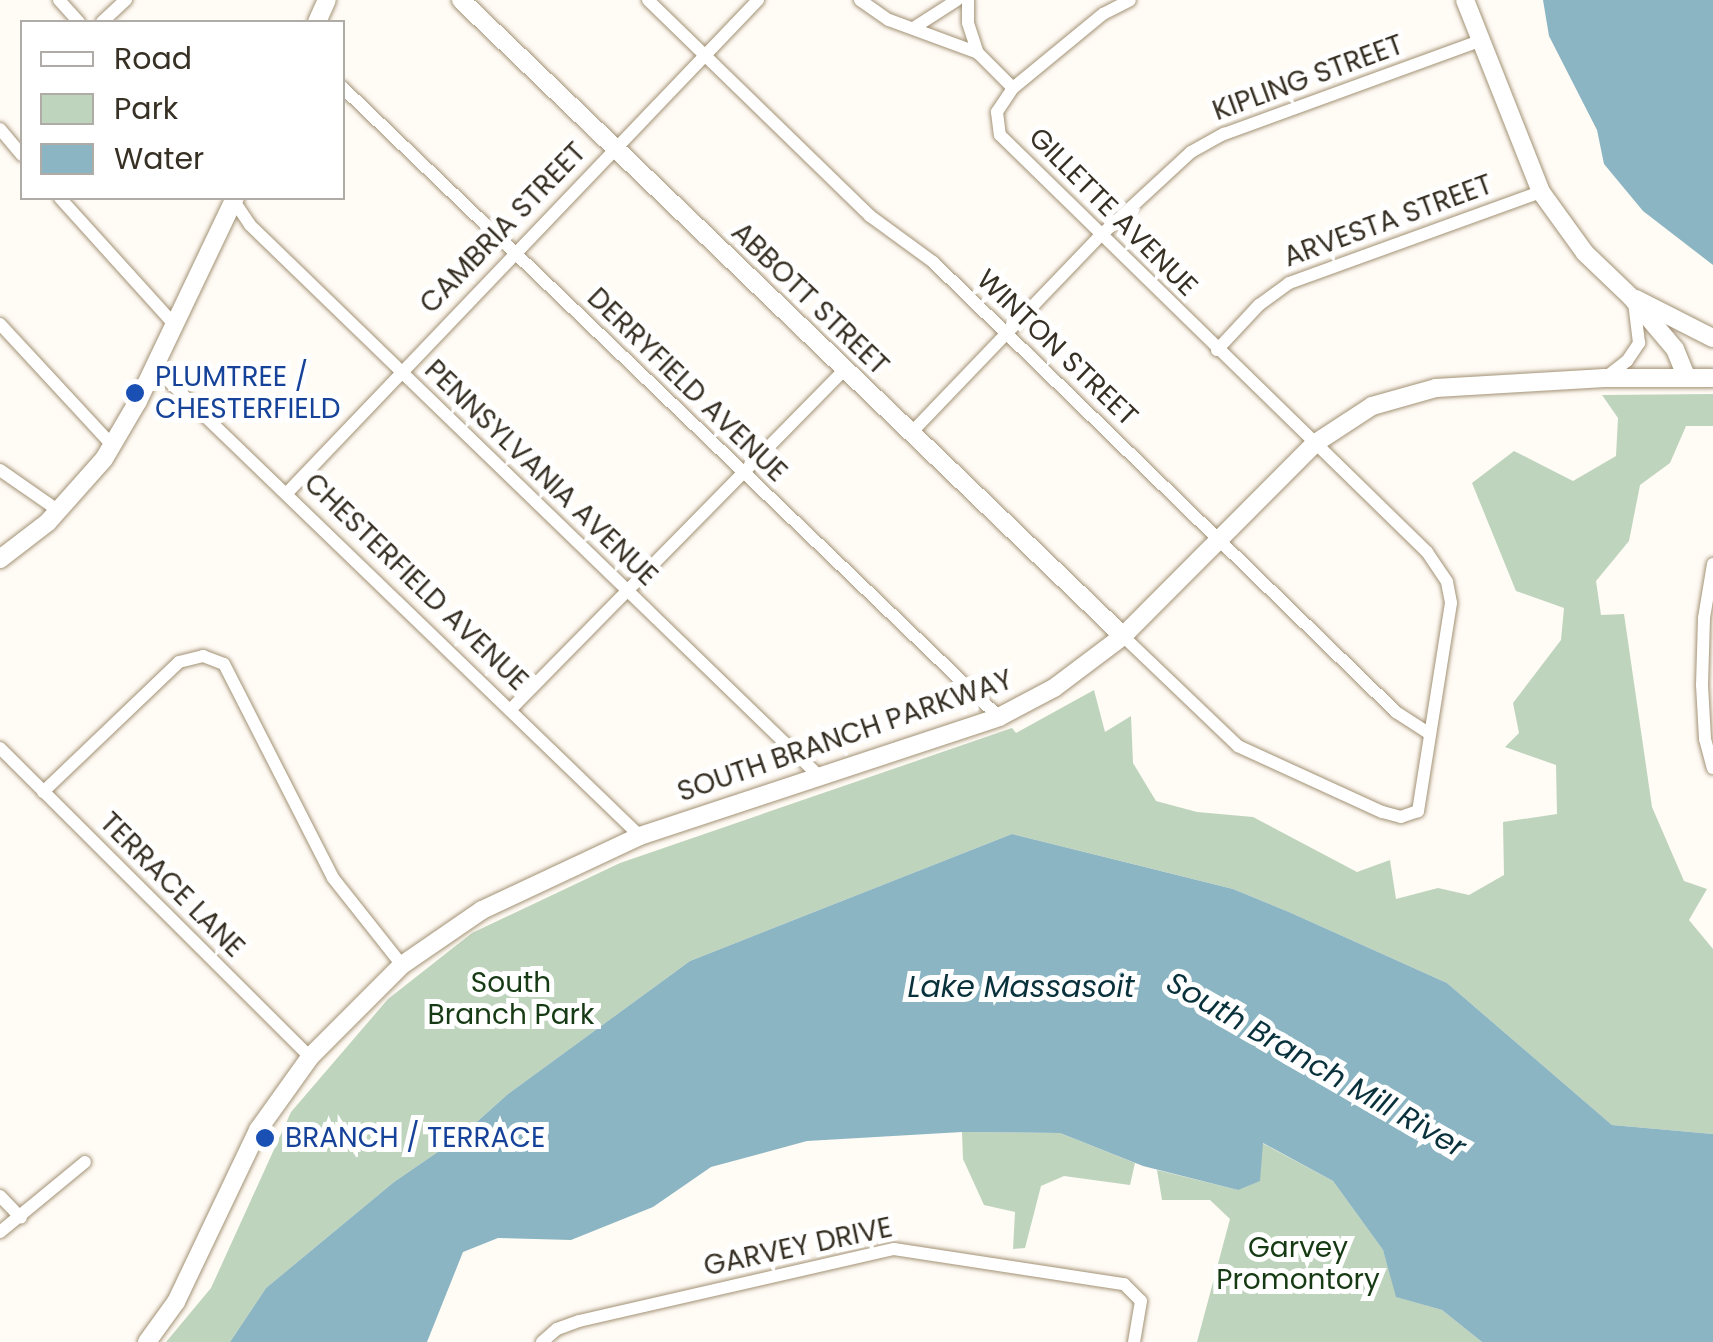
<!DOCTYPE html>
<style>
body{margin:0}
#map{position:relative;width:1713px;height:1342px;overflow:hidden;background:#fffbf5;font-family:Poppins,sans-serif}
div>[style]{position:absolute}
.green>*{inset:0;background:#bfd4bd}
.water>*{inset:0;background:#8bb5c2}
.roads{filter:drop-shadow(0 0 2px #a39275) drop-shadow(0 0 2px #a39275)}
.street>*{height:12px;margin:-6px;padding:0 6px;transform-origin:6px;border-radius:6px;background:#fff}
.secondary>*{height:18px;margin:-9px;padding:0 9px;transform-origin:9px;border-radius:9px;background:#fff}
.dots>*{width:28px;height:28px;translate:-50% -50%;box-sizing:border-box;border:5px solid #fff;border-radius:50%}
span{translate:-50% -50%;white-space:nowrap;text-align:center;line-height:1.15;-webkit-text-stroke:10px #fff;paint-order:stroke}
.street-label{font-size:28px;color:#373024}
.transit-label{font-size:28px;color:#164399}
.left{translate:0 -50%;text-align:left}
.park-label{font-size:28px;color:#163b14}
.water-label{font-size:30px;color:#08313c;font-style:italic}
.legend{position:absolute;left:20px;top:20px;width:325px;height:180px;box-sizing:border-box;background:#fff;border:2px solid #afaca7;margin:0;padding:12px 18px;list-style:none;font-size:30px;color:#373024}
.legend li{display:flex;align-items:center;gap:20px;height:50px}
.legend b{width:50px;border:2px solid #afaca7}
</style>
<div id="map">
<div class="green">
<div style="clip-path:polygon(1713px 394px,1713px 426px,1686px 426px,1670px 463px,1640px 485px,1629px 541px,1596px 581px,1601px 615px,1624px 614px,1652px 807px,1684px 881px,1707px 889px,1689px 920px,1713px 949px,1713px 1134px,1612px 1125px,1447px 983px,1289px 912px,1233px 889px,1012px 834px,690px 961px,508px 1094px,461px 1136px,394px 1182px,266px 1288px,230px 1342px,166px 1342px,211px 1288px,291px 1112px,388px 999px,472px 933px,620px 863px,1012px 728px,1016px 733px,1094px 690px,1105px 732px,1131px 716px,1133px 763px,1156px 801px,1197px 812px,1253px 817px,1357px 872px,1390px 860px,1396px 899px,1438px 888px,1469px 895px,1504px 875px,1503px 822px,1557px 814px,1556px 765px,1505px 747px,1519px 733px,1513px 703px,1561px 640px,1564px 608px,1516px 591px,1472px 483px,1514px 451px,1573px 481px,1616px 456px,1618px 418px,1602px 395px)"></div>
<div style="clip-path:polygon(962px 1132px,1060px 1133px,1135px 1163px,1130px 1185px,1064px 1176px,1041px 1186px,1025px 1248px,1013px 1249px,1015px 1212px,984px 1205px,963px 1159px)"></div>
<div style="clip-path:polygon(1262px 1143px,1333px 1181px,1383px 1250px,1397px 1297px,1442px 1310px,1482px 1342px,1197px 1342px,1230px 1219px,1210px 1200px,1162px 1200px,1157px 1170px,1238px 1190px)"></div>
</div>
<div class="water">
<div style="clip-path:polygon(1543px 0,1713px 0,1713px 265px,1643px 211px,1604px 164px,1597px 130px,1549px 36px)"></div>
<div style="clip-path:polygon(1012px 834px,1233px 889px,1289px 912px,1447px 983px,1612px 1125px,1713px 1134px,1713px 1342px,1482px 1342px,1442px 1310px,1396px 1297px,1383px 1250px,1333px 1181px,1263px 1143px,1260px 1181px,1238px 1190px,1143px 1166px,1060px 1133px,962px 1132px,807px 1141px,711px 1167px,653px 1207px,571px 1240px,498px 1238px,463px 1252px,427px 1342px,230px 1342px,266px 1288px,394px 1182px,461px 1136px,508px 1094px,690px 961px)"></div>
</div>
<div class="roads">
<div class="street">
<div style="left:59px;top:0;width:30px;rotate:48deg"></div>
<div style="left:648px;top:0;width:310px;rotate:44.2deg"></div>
<div style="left:870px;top:216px;width:78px;rotate:36.1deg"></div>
<div style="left:933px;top:262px;width:646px;rotate:44.18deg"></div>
<div style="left:1396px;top:712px;width:40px;rotate:32.9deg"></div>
<div style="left:860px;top:0;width:35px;rotate:35deg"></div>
<div style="left:889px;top:20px;width:95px;rotate:20.3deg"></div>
<div style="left:978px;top:53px;width:49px;rotate:45deg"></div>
<div style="left:1013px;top:88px;width:29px;rotate:124deg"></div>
<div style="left:997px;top:112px;width:23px;rotate:83deg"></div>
<div style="left:1000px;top:135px;width:597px;rotate:44.32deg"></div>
<div style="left:1427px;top:552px;width:36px;rotate:56deg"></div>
<div style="left:1447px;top:582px;width:21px;rotate:79deg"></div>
<div style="left:1451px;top:603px;width:211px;rotate:99deg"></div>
<div style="left:1418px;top:811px;width:18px;rotate:161deg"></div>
<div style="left:1401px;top:817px;width:20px;rotate:-165deg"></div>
<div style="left:1382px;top:812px;width:158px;rotate:-155.4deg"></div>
<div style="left:1238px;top:746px;width:159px;rotate:-136.3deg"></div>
<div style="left:968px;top:0;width:23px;rotate:90deg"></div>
<div style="left:968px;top:23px;width:32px;rotate:72deg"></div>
<div style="left:102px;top:22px;width:33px;rotate:-43deg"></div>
<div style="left:915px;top:27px;width:50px;rotate:-32.7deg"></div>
<div style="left:342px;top:87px;width:910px;rotate:43.8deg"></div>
<div style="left:1013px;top:88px;width:117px;rotate:-39.4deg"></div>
<div style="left:1103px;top:14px;width:30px;rotate:-27deg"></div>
<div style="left:0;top:129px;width:34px;rotate:50deg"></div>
<div style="left:60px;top:198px;width:170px;rotate:47.9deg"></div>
<div style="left:232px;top:198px;width:32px;rotate:56deg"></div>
<div style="left:250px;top:225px;width:793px;rotate:44.08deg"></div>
<div style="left:0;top:324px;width:166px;rotate:47.2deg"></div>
<div style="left:1217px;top:350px;width:62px;rotate:-47deg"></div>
<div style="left:1259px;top:305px;width:37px;rotate:-36deg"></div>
<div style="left:1289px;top:283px;width:268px;rotate:-19.9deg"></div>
<div style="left:154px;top:367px;width:675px;rotate:43.98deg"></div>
<div style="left:1605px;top:378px;width:28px;rotate:-38deg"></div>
<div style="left:1627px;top:361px;width:22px;rotate:-56deg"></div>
<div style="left:1639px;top:343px;width:35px;rotate:-97deg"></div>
<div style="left:910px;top:434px;width:274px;rotate:-46.2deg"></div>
<div style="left:1100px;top:236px;width:124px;rotate:-42.7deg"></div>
<div style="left:1191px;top:152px;width:38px;rotate:-29deg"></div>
<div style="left:1224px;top:134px;width:272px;rotate:-20deg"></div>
<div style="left:0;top:470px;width:72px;rotate:34.8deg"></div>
<div style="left:287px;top:493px;width:682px;rotate:-46.31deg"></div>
<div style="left:1713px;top:564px;width:55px;rotate:99.5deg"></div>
<div style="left:1704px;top:618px;width:67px;rotate:91.7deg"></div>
<div style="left:1702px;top:685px;width:54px;rotate:86.8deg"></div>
<div style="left:1705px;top:739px;width:30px;rotate:75deg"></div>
<div style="left:512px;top:708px;width:474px;rotate:-45.5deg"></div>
<div style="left:0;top:748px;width:438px;rotate:44.9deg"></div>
<div style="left:43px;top:792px;width:188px;rotate:-43.7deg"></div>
<div style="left:179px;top:662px;width:25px;rotate:-14deg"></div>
<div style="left:203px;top:656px;width:22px;rotate:21deg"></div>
<div style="left:224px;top:664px;width:240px;rotate:63deg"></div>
<div style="left:333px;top:878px;width:111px;rotate:51.6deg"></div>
<div style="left:0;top:1196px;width:30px;rotate:46deg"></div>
<div style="left:0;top:1232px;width:110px;rotate:-39.5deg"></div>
<div style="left:542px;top:1342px;width:20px;rotate:-41deg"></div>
<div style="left:557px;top:1329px;width:23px;rotate:-20deg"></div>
<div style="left:579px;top:1321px;width:323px;rotate:-12.9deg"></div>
<div style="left:894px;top:1249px;width:233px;rotate:8.7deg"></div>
<div style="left:1124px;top:1284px;width:24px;rotate:45deg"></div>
<div style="left:1141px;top:1301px;width:42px;rotate:99.7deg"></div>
</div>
<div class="secondary">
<div style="left:461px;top:0;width:918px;rotate:43.85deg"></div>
<div style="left:1465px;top:0;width:206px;rotate:68.4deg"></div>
<div style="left:1541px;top:192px;width:75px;rotate:54.2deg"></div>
<div style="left:1585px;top:253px;width:64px;rotate:43.7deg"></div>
<div style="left:1631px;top:297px;width:68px;rotate:49.8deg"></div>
<div style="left:1675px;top:349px;width:31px;rotate:68deg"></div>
<div style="left:317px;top:22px;width:24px;rotate:-66deg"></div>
<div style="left:1636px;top:299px;width:86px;rotate:26.9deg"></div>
<div style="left:0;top:559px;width:61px;rotate:-37.6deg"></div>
<div style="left:48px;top:522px;width:84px;rotate:-48.4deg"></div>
<div style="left:104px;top:459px;width:67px;rotate:-59.6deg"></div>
<div style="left:138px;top:401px;width:225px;rotate:-64.5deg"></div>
<div style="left:147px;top:1342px;width:49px;rotate:-54.1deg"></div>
<div style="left:176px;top:1302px;width:191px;rotate:-64.5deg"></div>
<div style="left:258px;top:1130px;width:90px;rotate:-54.5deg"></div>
<div style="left:310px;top:1057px;width:130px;rotate:-45deg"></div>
<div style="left:402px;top:965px;width:97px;rotate:-34.5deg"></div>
<div style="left:482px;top:910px;width:174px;rotate:-25.1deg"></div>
<div style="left:640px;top:836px;width:378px;rotate:-18.3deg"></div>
<div style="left:999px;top:717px;width:62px;rotate:-27.8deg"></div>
<div style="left:1054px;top:688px;width:86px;rotate:-37deg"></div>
<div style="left:1123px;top:636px;width:271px;rotate:-45.1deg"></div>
<div style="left:1314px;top:444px;width:69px;rotate:-33.2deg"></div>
<div style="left:1372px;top:406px;width:66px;rotate:-15.7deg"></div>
<div style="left:1436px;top:388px;width:169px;rotate:-3.4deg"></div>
<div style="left:1605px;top:378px;width:108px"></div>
</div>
</div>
<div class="dots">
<div style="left:135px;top:393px;background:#1a4fb4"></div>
<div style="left:265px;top:1138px;background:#1a4fb4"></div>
</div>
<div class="street-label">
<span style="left:1308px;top:78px;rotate:-20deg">KIPLING STREET</span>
<span style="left:1113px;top:212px;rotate:45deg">GILLETTE AVENUE</span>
<span style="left:1388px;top:221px;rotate:-20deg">ARVESTA STREET</span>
<span style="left:503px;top:228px;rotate:-46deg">CAMBRIA STREET</span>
<span style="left:810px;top:299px;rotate:44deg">ABBOTT STREET</span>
<span style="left:1057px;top:348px;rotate:44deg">WINTON STREET</span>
<span style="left:687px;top:385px;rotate:44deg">DERRYFIELD AVENUE</span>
<span style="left:541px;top:473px;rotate:44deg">PENNSYLVANIA AVENUE</span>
<span style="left:416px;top:582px;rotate:44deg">CHESTERFIELD AVENUE</span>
<span style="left:845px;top:736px;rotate:-19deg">SOUTH BRANCH PARKWAY</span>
<span style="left:172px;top:885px;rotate:45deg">TERRACE LANE</span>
<span style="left:798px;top:1247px;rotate:-12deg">GARVEY DRIVE</span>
</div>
<div class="transit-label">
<span class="left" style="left:155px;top:393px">PLUMTREE /<br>CHESTERFIELD</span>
<span class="left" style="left:285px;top:1138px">BRANCH / TERRACE</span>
</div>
<div class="park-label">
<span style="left:511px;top:999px">South<br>Branch Park</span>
<span style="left:1298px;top:1264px">Garvey<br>Promontory</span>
</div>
<div class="water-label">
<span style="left:1021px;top:987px">Lake Massasoit</span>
<span style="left:1316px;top:1065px;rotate:30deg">South Branch Mill River</span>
</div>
<ul class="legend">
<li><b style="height:12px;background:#fff"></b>Road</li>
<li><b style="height:28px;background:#bfd4bd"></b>Park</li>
<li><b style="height:28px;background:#8bb5c2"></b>Water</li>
</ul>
</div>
